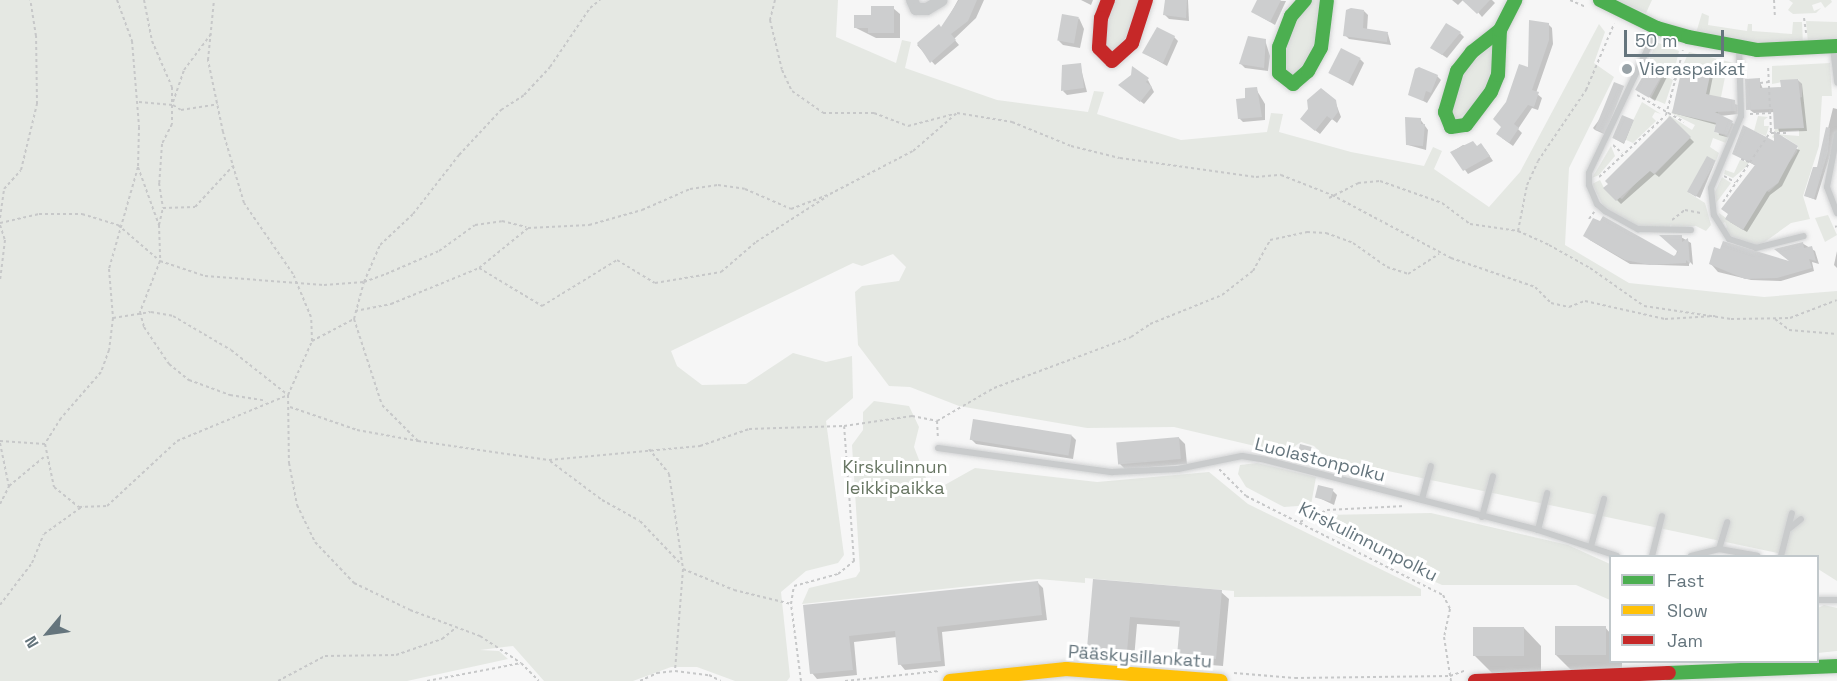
<!DOCTYPE html>
<meta charset="utf-8">
<style>
body{margin:0}
#map{position:relative;width:1837px;height:681px;overflow:hidden;background:#f6f6f6;font-family:"Space Grotesk",sans-serif}
div>[style]{position:absolute}
.green>*{inset:0;background:#e5e8e3}
.shadow>*{inset:0;background:#0003}
.building>*{inset:0;background:#cdcecf;transform-origin:0 0}
.path>*{height:2px;margin-top:-1px;transform-origin:0;background:repeating-linear-gradient(90deg,#c7c8c9 0 3px,transparent 0 6px)}
.roads{filter:drop-shadow(0 0 2px #d2d3d4) drop-shadow(0 0 2px #d2d3d4)}
.lane>*{height:6px;margin:-3px;padding:0 3px;transform-origin:3px;border-radius:3px;background:#c9cbcc}
.street>*{height:12px;margin:-6px;padding:0 6px;transform-origin:6px;border-radius:6px;background:#c9cbcc}
.fast>*{height:14px;margin:-7px;padding:0 7px;transform-origin:7px;border-radius:7px;background:#4caf50}
.slow>*{height:14px;margin:-7px;padding:0 7px;transform-origin:7px;border-radius:7px;background:#ffc107}
.jam>*{height:14px;margin:-7px;padding:0 7px;transform-origin:7px;border-radius:7px;background:#c62828}
.dots>*{width:16px;height:16px;translate:-50% -50%;box-sizing:border-box;border:3px solid #fff;border-radius:50%}
span{translate:-50% -50%;white-space:nowrap;text-align:center;line-height:1.15;-webkit-text-stroke:6px #fff;paint-order:stroke}
.poi-label{font-size:18px;color:#65757d}
.left{translate:0 -50%;text-align:left}
.street-label{font-size:18px;color:#65757d}
.park-label{font-size:18px;color:#687663}
.legend{position:absolute;left:1609px;top:555px;width:210px;height:108px;box-sizing:border-box;background:#fff;border:2px solid #c1c8cb;margin:0;padding:8px 10px;list-style:none;font-size:18px;color:#65757d}
.legend li{display:flex;align-items:center;gap:12px;height:30px}
.legend b{width:30px;border:2px solid #c1c8cb}
.north{position:absolute;left:18px;top:603px;width:60px;height:60px;-webkit-text-stroke:4px #fff;paint-order:stroke;rotate:241deg;font-size:16px;font-weight:700;line-height:24px;text-align:center;color:#65757d}
.north::after{content:'';display:block;margin:auto;width:21px;height:27px;background:#65757d;clip-path:polygon(50% 0,100% 100%,50% 72%,0 100%)}
.scale{position:absolute;left:1624px;top:30px;width:100px;height:27px;box-sizing:border-box;border:3px solid #65757d;border-top:0;padding-left:8px;font-size:18px;line-height:21px;white-space:nowrap;color:#65757d;-webkit-text-stroke:4px #fff;paint-order:stroke}
</style>
<div id="map">
<div class="green">
<div style="clip-path:polygon(0 0,838px 0,836px 37px,896px 63px,902px 40px,911px 42px,905px 68px,997px 100px,1088px 112px,1094px 91px,1104px 92px,1097px 114px,1181px 140px,1267px 132px,1271px 113px,1283px 114px,1279px 132px,1351px 152px,1424px 166px,1433px 147px,1442px 151px,1434px 169px,1489px 207px,1520px 172px,1599px 24px,1605px 32px,1594px 63px,1614px 77px,1569px 168px,1565px 245px,1629px 283px,1764px 297px,1837px 291px,1837px 581px,1818px 569px,1818px 556px,1792px 556px,1326px 458px,1314px 446px,1301px 442px,1285px 453px,1174px 427px,1087px 428px,959px 406px,910px 387px,889px 386px,858px 345px,855px 292px,862px 286px,899px 281px,906px 267px,893px 254px,862px 266px,853px 263px,671px 351px,677px 366px,702px 385px,746px 384px,793px 353px,826px 362px,852px 356px,853px 398px,826px 421px,844px 555px,838px 563px,806px 571px,781px 592px,790px 677px,787px 681px,735px 681px,697px 667px,671px 667px,633px 681px,544px 681px,513px 646px,480px 650px,499px 651px,508px 659px,407px 681px,0 681px)"></div>
<div style="clip-path:polygon(1114px 0,1141px 0,1131px 34px,1113px 51px,1107px 48px,1104px 34px)"></div>
<div style="clip-path:polygon(1309px 0,1321px 0,1322px 19px,1308px 61px,1293px 75px,1287px 71px,1286px 62px,1288px 36px)"></div>
<div style="clip-path:polygon(1614px 0,1652px 0,1646px 13px)"></div>
<div style="clip-path:polygon(1789px 0,1831px 0,1832px 2px,1825px 8px,1821px 2px,1812px 5px,1814px 11px,1821px 8px,1816px 13px,1793px 14px,1788px 10px,1793px 3px)"></div>
<div style="clip-path:polygon(1702px 13px,1709px 16px,1708px 25px,1747px 31px,1748px 24px,1752px 24px,1752px 31px,1792px 34px,1793px 22px,1802px 22px,1803px 44px,1762px 43px,1696px 33px)"></div>
<div style="clip-path:polygon(1806px 21px,1837px 22px,1837px 39px,1808px 43px)"></div>
<div style="clip-path:polygon(1656px 42px,1679px 51px,1673px 76px,1649px 61px)"></div>
<div style="clip-path:polygon(1492px 46px,1495px 64px,1476px 107px,1456px 119px,1449px 109px,1465px 68px)"></div>
<div style="clip-path:polygon(1689px 52px,1734px 63px,1732px 74px,1725px 77px,1714px 132px,1728px 137px,1726px 143px,1713px 138px,1710px 147px,1719px 153px,1716px 161px,1707px 157px,1689px 193px,1705px 203px,1711px 225px,1706px 231px,1696px 226px,1672px 228px,1671px 224px,1669px 229px,1637px 226px,1604px 207px,1592px 184px,1600px 180px,1604px 188px,1622px 199px,1648px 169px,1655px 174px,1690px 138px,1676px 122px,1666px 121px,1669px 115px,1692px 130px,1695px 125px,1671px 113px,1673px 109px,1681px 110px,1680px 115px,1697px 118px,1708px 71px,1691px 66px,1689px 71px,1681px 69px)"></div>
<div style="clip-path:polygon(1830px 63px,1832px 96px,1822px 96px,1819px 146px,1803px 196px,1810px 219px,1791px 223px,1759px 246px,1731px 236px,1724px 230px,1727px 227px,1725px 222px,1721px 224px,1719px 213px,1740px 228px,1764px 190px,1769px 192px,1779px 182px,1780px 174px,1797px 152px,1798px 146px,1783px 136px,1779px 141px,1772px 137px,1774px 134px,1799px 136px,1799px 130px,1775px 132px,1774px 124px,1803px 121px,1799px 98px,1802px 97px,1802px 85px,1798px 79px,1772px 84px,1772px 66px)"></div>
<div style="clip-path:polygon(1663px 75px,1673px 80px,1665px 104px,1651px 98px)"></div>
<div style="clip-path:polygon(1642px 102px,1661px 114px,1655px 112px,1652px 117px,1656px 121px,1633px 143px,1624px 139px)"></div>
<div style="clip-path:polygon(1758px 116px,1768px 117px,1764px 120px,1764px 126px,1769px 126px,1766px 136px,1754px 131px)"></div>
<div style="clip-path:polygon(1748px 144px,1758px 149px,1746px 167px,1733px 178px,1724px 174px,1725px 170px,1734px 173px,1740px 160px,1748px 162px,1741px 158px)"></div>
<div style="clip-path:polygon(1611px 146px,1615px 156px,1599px 175px,1592px 178px)"></div>
<div style="clip-path:polygon(1722px 177px,1731px 183px,1716px 203px,1715px 192px)"></div>
<div style="clip-path:polygon(1828px 215px,1837px 235px,1825px 242px,1815px 218px)"></div>
<div style="clip-path:polygon(874px 401px,909px 406px,919px 427px,914px 447px,933px 496px,941px 487px,975px 468px,1097px 482px,1209px 472px,1248px 504px,1421px 589px,1421px 596px,1234px 597px,1234px 591px,1085px 578px,1085px 583px,1038px 579px,802px 604px,809px 588px,856px 577px,860px 571px,852px 445px,863px 430px,863px 412px)"></div>
<div style="clip-path:polygon(1257px 463px,1316px 477px,1311px 505px,1284px 507px,1246px 487px,1238px 474px,1240px 465px)"></div>
<div style="clip-path:polygon(1431px 513px,1568px 545px,1610px 564px,1610px 600px,1576px 585px,1442px 585px,1337px 537px,1319px 521px,1323px 515px)"></div>
<div style="clip-path:polygon(1824px 605px,1837px 608px,1837px 651px,1818px 653px,1818px 608px)"></div>
</div>
<div class="shadow">
<div style="clip-path:polygon(958px 0,984px 0,976px 18px,954px 39px,959px 45px,935px 65px,917px 45px,939px 26px,942px 29px)"></div>
<div style="clip-path:polygon(1081px 0,1093px 0,1091px 5px)"></div>
<div style="clip-path:polygon(1167px 0,1188px 0,1189px 21px,1169px 19px,1165px 15px)"></div>
<div style="clip-path:polygon(1259px 0,1286px 1px,1275px 25px,1253px 12px)"></div>
<div style="clip-path:polygon(1452px 0,1463px 0,1458px 5px)"></div>
<div style="clip-path:polygon(1468px 0,1492px 0,1495px 3px,1482px 17px)"></div>
<div style="clip-path:polygon(893px 8px,900px 14px,900px 38px,876px 38px,856px 28px)"></div>
<div style="clip-path:polygon(1364px 11px,1368px 15px,1367px 30px,1388px 34px,1391px 45px,1349px 39px,1345px 35px)"></div>
<div style="clip-path:polygon(1079px 18px,1084px 29px,1080px 48px,1063px 45px,1059px 41px)"></div>
<div style="clip-path:polygon(1548px 24px,1552px 28px,1553px 44px,1536px 93px,1542px 98px,1538px 110px,1532px 108px,1518px 129px,1522px 133px,1513px 146px,1502px 138px)"></div>
<div style="clip-path:polygon(1460px 33px,1464px 37px,1447px 58px,1432px 48px)"></div>
<div style="clip-path:polygon(1174px 37px,1178px 41px,1167px 66px,1144px 53px)"></div>
<div style="clip-path:polygon(1265px 40px,1270px 56px,1268px 71px,1245px 68px,1241px 64px)"></div>
<div style="clip-path:polygon(1360px 59px,1364px 63px,1353px 86px,1331px 73px)"></div>
<div style="clip-path:polygon(1080px 65px,1087px 92px,1067px 95px,1063px 91px)"></div>
<div style="clip-path:polygon(1664px 71px,1668px 75px,1655px 101px,1639px 90px)"></div>
<div style="clip-path:polygon(1710px 73px,1713px 76px,1709px 96px,1738px 105px,1738px 114px,1720px 116px,1736px 125px,1730px 138px,1719px 135px,1717px 125px,1673px 113px,1690px 76px)"></div>
<div style="clip-path:polygon(1437px 76px,1441px 80px,1427px 103px,1410px 94px)"></div>
<div style="clip-path:polygon(1148px 80px,1154px 92px,1144px 104px,1124px 88px)"></div>
<div style="clip-path:polygon(1759px 80px,1763px 89px,1782px 89px,1798px 80px,1802px 84px,1807px 131px,1779px 132px,1775px 112px,1754px 113px,1750px 110px)"></div>
<div style="clip-path:polygon(1623px 88px,1604px 134px,1595px 130px,1593px 128px)"></div>
<div style="clip-path:polygon(1256px 89px,1265px 104px,1265px 120px,1243px 122px,1239px 118px)"></div>
<div style="clip-path:polygon(1335px 101px,1341px 117px,1337px 123px,1332px 119px,1320px 134px,1306px 123px)"></div>
<div style="clip-path:polygon(1833px 108px,1837px 109px,1837px 133px,1816px 200px,1806px 196px,1818px 169px)"></div>
<div style="clip-path:polygon(1670px 118px,1694px 142px,1659px 177px,1655px 174px,1621px 204px,1605px 188px)"></div>
<div style="clip-path:polygon(1420px 119px,1428px 130px,1426px 150px,1408px 145px)"></div>
<div style="clip-path:polygon(1633px 121px,1624px 144px,1615px 139px)"></div>
<div style="clip-path:polygon(1776px 143px,1800px 150px,1782px 186px,1770px 195px,1747px 232px,1730px 222px,1756px 166px,1734px 154px)"></div>
<div style="clip-path:polygon(1463px 145px,1485px 149px,1493px 161px,1468px 174px,1452px 152px)"></div>
<div style="clip-path:polygon(1715px 162px,1700px 198px,1692px 194px)"></div>
<div style="clip-path:polygon(1681px 237px,1691px 243px,1693px 265px,1689px 261px,1689px 266px,1630px 264px,1588px 239px,1675px 258px)"></div>
<div style="clip-path:polygon(1802px 243px,1815px 251px,1819px 264px,1812px 262px,1814px 271px,1781px 281px,1751px 280px,1718px 272px,1711px 264px,1793px 264px)"></div>
<div style="clip-path:polygon(1837px 251px,1837px 268px,1834px 265px)"></div>
<div style="clip-path:polygon(1072px 436px,1076px 440px,1073px 459px,976px 444px,972px 440px)"></div>
<div style="clip-path:polygon(1179px 438px,1185px 444px,1187px 464px,1125px 469px,1119px 463px)"></div>
<div style="clip-path:polygon(1333px 491px,1337px 495px,1334px 505px,1317px 497px)"></div>
<div style="clip-path:polygon(1095px 581px,1221px 592px,1229px 599px,1223px 666px,1186px 663px,1178px 655px,1181px 627px,1137px 624px,1134px 659px,1096px 655px,1089px 648px)"></div>
<div style="clip-path:polygon(1038px 583px,1043px 588px,1047px 620px,942px 632px,945px 666px,905px 670px,900px 664px,897px 637px,854px 642px,857px 675px,817px 679px,812px 673px,805px 607px)"></div>
<div style="clip-path:polygon(1605px 627px,1610px 633px,1610px 662px,1622px 662px,1622px 672px,1573px 672px,1556px 655px)"></div>
<div style="clip-path:polygon(1524px 628px,1541px 646px,1541px 673px,1492px 673px,1475px 656px)"></div>
</div>
<div class="building">
<div style="clip-path:polygon(959px 0,977px 0,968px 21px,951px 34px,956px 40px,930px 63px,917px 43px,939px 24px,941px 27px)"></div>
<div style="clip-path:polygon(1165px 0,1187px 0,1186px 18px,1163px 15px)"></div>
<div style="clip-path:polygon(1257px 0,1281px 0,1270px 22px,1251px 12px)"></div>
<div style="clip-path:polygon(1462px 0,1490px 0,1477px 14px)"></div>
<div style="clip-path:polygon(871px 6px,894px 6px,894px 33px,868px 33px,868px 28px,854px 28px,854px 15px,871px 15px)"></div>
<div style="clip-path:polygon(1351px 8px,1364px 10px,1363px 28px,1388px 32px,1387px 42px,1343px 36px,1346px 10px)"></div>
<div style="left:1062px;top:14px;width:17px;height:27px;rotate:10deg"></div>
<div style="clip-path:polygon(1529px 20px,1549px 23px,1549px 40px,1532px 90px,1539px 92px,1534px 107px,1528px 105px,1514px 124px,1519px 128px,1509px 143px,1496px 134px,1501px 127px,1493px 119px,1506px 102px,1519px 64px,1528px 67px)"></div>
<div style="clip-path:polygon(1446px 23px,1461px 32px,1442px 55px,1430px 48px)"></div>
<div style="clip-path:polygon(1157px 27px,1175px 36px,1163px 63px,1142px 53px)"></div>
<div style="clip-path:polygon(1248px 36px,1266px 39px,1264px 68px,1239px 64px)"></div>
<div style="left:1341px;top:48px;width:22px;height:28px;rotate:27deg"></div>
<div style="left:1651px;top:62px;width:16px;height:32px;rotate:30deg"></div>
<div style="clip-path:polygon(1081px 63px,1084px 88px,1061px 91px,1062px 65px)"></div>
<div style="clip-path:polygon(1132px 66px,1149px 78px,1146px 82px,1152px 87px,1140px 102px,1118px 85px,1131px 75px)"></div>
<div style="clip-path:polygon(1690px 66px,1711px 71px,1706px 94px,1735px 100px,1736px 111px,1715px 112px,1733px 121px,1727px 135px,1714px 132px,1716px 123px,1672px 113px,1681px 72px,1689px 74px)"></div>
<div style="clip-path:polygon(1419px 67px,1438px 75px,1431px 93px,1426px 91px,1423px 101px,1408px 95px,1415px 69px)"></div>
<div style="clip-path:polygon(1760px 78px,1760px 88px,1781px 87px,1780px 80px,1798px 79px,1804px 128px,1774px 129px,1773px 109px,1746px 110px,1745px 79px)"></div>
<div style="left:1614px;top:82px;width:11px;height:51px;rotate:22deg"></div>
<div style="clip-path:polygon(1257px 87px,1262px 117px,1238px 119px,1236px 99px,1245px 98px,1245px 88px)"></div>
<div style="clip-path:polygon(1321px 88px,1336px 100px,1338px 112px,1332px 120px,1327px 116px,1315px 131px,1300px 119px,1308px 109px,1307px 100px)"></div>
<div style="left:1622px;top:115px;width:13px;height:25px;rotate:23deg"></div>
<div style="clip-path:polygon(1670px 116px,1691px 137px,1654px 174px,1650px 171px,1616px 201px,1603px 188px,1608px 184px,1605px 181px)"></div>
<div style="clip-path:polygon(1405px 117px,1421px 118px,1421px 124px,1425px 124px,1423px 146px,1406px 145px)"></div>
<div style="clip-path:polygon(1743px 125px,1774px 141px,1774px 131px,1798px 146px,1778px 183px,1767px 191px,1743px 230px,1725px 219px,1728px 214px,1721px 209px,1755px 165px,1732px 154px)"></div>
<div style="clip-path:polygon(1826px 127px,1830px 128px,1828px 152px,1814px 199px,1804px 196px,1813px 167px,1817px 167px)"></div>
<div style="clip-path:polygon(1473px 141px,1477px 146px,1481px 143px,1490px 156px,1463px 171px,1450px 152px)"></div>
<div style="left:1707px;top:156px;width:10px;height:41px;rotate:29deg"></div>
<div style="clip-path:polygon(1603px 216px,1674px 256px,1678px 252px,1659px 235px,1682px 235px,1682px 242px,1688px 238px,1690px 264px,1686px 260px,1686px 263px,1650px 265px,1625px 260px,1583px 236px,1593px 218px,1600px 221px)"></div>
<div style="clip-path:polygon(1723px 241px,1789px 261px,1774px 249px,1803px 242px,1804px 248px,1812px 246px,1816px 261px,1809px 259px,1812px 268px,1777px 278px,1745px 279px,1709px 264px,1714px 247px,1720px 249px)"></div>
<div style="left:973px;top:419px;width:100px;height:21px;rotate:9deg"></div>
<div style="left:1179px;top:437px;width:22px;height:63px;rotate:85deg"></div>
<div style="left:1300px;top:444px;width:12px;height:10px;rotate:14deg"></div>
<div style="left:1318px;top:485px;width:16px;height:13px;rotate:14deg"></div>
<div style="clip-path:polygon(1093px 579px,1222px 590px,1216px 659px,1177px 656px,1180px 621px,1130px 617px,1127px 652px,1087px 648px)"></div>
<div style="clip-path:polygon(1038px 581px,1042px 615px,937px 627px,941px 661px,898px 665px,895px 631px,849px 636px,853px 670px,810px 674px,803px 605px)"></div>
<div style="left:1555px;top:626px;width:51px;height:29px"></div>
<div style="left:1473px;top:627px;width:51px;height:29px"></div>
</div>
<div class="path">
<div style="left:117px;top:0;width:44px;rotate:69.9deg"></div>
<div style="left:132px;top:41px;width:86px;rotate:85.3deg"></div>
<div style="left:139px;top:127px;width:40px;rotate:91.4deg"></div>
<div style="left:138px;top:167px;width:106px;rotate:105.9deg"></div>
<div style="left:109px;top:269px;width:49px;rotate:85.3deg"></div>
<div style="left:113px;top:318px;width:32px;rotate:97deg"></div>
<div style="left:109px;top:350px;width:23px;rotate:110deg"></div>
<div style="left:101px;top:372px;width:61px;rotate:131deg"></div>
<div style="left:61px;top:418px;width:31px;rotate:122deg"></div>
<div style="left:45px;top:444px;width:44px;rotate:78.2deg"></div>
<div style="left:54px;top:487px;width:32px;rotate:39deg"></div>
<div style="left:79px;top:507px;width:28px;rotate:-2deg"></div>
<div style="left:107px;top:506px;width:96px;rotate:-42.9deg"></div>
<div style="left:177px;top:441px;width:120px;rotate:-22.5deg"></div>
<div style="left:288px;top:395px;width:59px;rotate:-66deg"></div>
<div style="left:312px;top:341px;width:24px;rotate:-92deg"></div>
<div style="left:311px;top:317px;width:47px;rotate:-112.7deg"></div>
<div style="left:293px;top:274px;width:86px;rotate:-124.6deg"></div>
<div style="left:244px;top:203px;width:74px;rotate:-106.5deg"></div>
<div style="left:223px;top:132px;width:74px;rotate:-101.8deg"></div>
<div style="left:208px;top:60px;width:60px;rotate:-84.3deg"></div>
<div style="left:144px;top:0;width:42px;rotate:79deg"></div>
<div style="left:152px;top:41px;width:50px;rotate:66.5deg"></div>
<div style="left:172px;top:87px;width:37px;rotate:90deg"></div>
<div style="left:172px;top:124px;width:22px;rotate:117deg"></div>
<div style="left:162px;top:144px;width:39px;rotate:94deg"></div>
<div style="left:159px;top:183px;width:25px;rotate:81deg"></div>
<div style="left:775px;top:0;width:21px;rotate:104deg"></div>
<div style="left:770px;top:20px;width:51px;rotate:76.5deg"></div>
<div style="left:782px;top:70px;width:23px;rotate:65deg"></div>
<div style="left:792px;top:91px;width:38px;rotate:35deg"></div>
<div style="left:823px;top:113px;width:51px"></div>
<div style="left:874px;top:113px;width:36px;rotate:21deg"></div>
<div style="left:908px;top:126px;width:48px;rotate:-14.6deg"></div>
<div style="left:1570px;top:0;width:17px;rotate:24deg"></div>
<div style="left:1774px;top:0;width:17px;rotate:87deg"></div>
<div style="left:1804px;top:18px;width:15px;rotate:82deg"></div>
<div style="left:1663px;top:73px;width:15px;rotate:28deg"></div>
<div style="left:1760px;top:83px;width:9px;rotate:-6deg"></div>
<div style="left:1637px;top:95px;width:54px;rotate:29.9deg"></div>
<div style="left:139px;top:102px;width:34px;rotate:5deg"></div>
<div style="left:173px;top:105px;width:9px;rotate:32deg"></div>
<div style="left:181px;top:110px;width:37px;rotate:-9deg"></div>
<div style="left:173px;top:102px;width:34px;rotate:-71deg"></div>
<div style="left:184px;top:70px;width:45px;rotate:-53.1deg"></div>
<div style="left:1750px;top:114px;width:21px;rotate:-3deg"></div>
<div style="left:1771px;top:133px;width:16px"></div>
<div style="left:1613px;top:145px;width:12px;rotate:42deg"></div>
<div style="left:1741px;top:159px;width:12px;rotate:20deg"></div>
<div style="left:138px;top:167px;width:62px;rotate:70.1deg"></div>
<div style="left:159px;top:225px;width:36px;rotate:88deg"></div>
<div style="left:160px;top:261px;width:55px;rotate:111.4deg"></div>
<div style="left:140px;top:312px;width:16px;rotate:75deg"></div>
<div style="left:144px;top:327px;width:45px;rotate:56deg"></div>
<div style="left:169px;top:364px;width:26px;rotate:39deg"></div>
<div style="left:189px;top:380px;width:44px;rotate:20.1deg"></div>
<div style="left:230px;top:395px;width:36px;rotate:9deg"></div>
<div style="left:1724px;top:176px;width:13px;rotate:29deg"></div>
<div style="left:1599px;top:177px;width:91px;rotate:-42.8deg"></div>
<div style="left:1666px;top:115px;width:67px;rotate:-75.3deg"></div>
<div style="left:1329px;top:198px;width:33px;rotate:-27deg"></div>
<div style="left:1358px;top:183px;width:22px;rotate:-5deg"></div>
<div style="left:1380px;top:181px;width:66px;rotate:19.5deg"></div>
<div style="left:1442px;top:203px;width:35px;rotate:37deg"></div>
<div style="left:1470px;top:224px;width:49px;rotate:8.3deg"></div>
<div style="left:1518px;top:231px;width:34px;rotate:24deg"></div>
<div style="left:1549px;top:245px;width:47px;rotate:29.3deg"></div>
<div style="left:1590px;top:268px;width:66px;rotate:35.1deg"></div>
<div style="left:1644px;top:306px;width:88px;rotate:8.5deg"></div>
<div style="left:1731px;top:319px;width:59px;rotate:-1deg"></div>
<div style="left:1790px;top:318px;width:50px;rotate:-21deg"></div>
<div style="left:1723px;top:202px;width:86px;rotate:-55.9deg"></div>
<div style="left:1771px;top:131px;width:66px;rotate:-92.6deg"></div>
<div style="left:0;top:218px;width:29px;rotate:-82deg"></div>
<div style="left:4px;top:189px;width:25px;rotate:-48deg"></div>
<div style="left:21px;top:170px;width:68px;rotate:-76.4deg"></div>
<div style="left:37px;top:104px;width:68px;rotate:-90.8deg"></div>
<div style="left:36px;top:36px;width:36px;rotate:-99deg"></div>
<div style="left:1589px;top:219px;width:9px;rotate:-54deg"></div>
<div style="left:1672px;top:220px;width:16px;rotate:-38deg"></div>
<div style="left:1685px;top:210px;width:16px;rotate:11deg"></div>
<div style="left:0;top:223px;width:40px;rotate:-13deg"></div>
<div style="left:39px;top:214px;width:43px"></div>
<div style="left:82px;top:214px;width:38px;rotate:17deg"></div>
<div style="left:118px;top:225px;width:55px;rotate:40.6deg"></div>
<div style="left:160px;top:261px;width:47px;rotate:18.4deg"></div>
<div style="left:205px;top:276px;width:119px;rotate:4.3deg"></div>
<div style="left:324px;top:285px;width:40px;rotate:-4.3deg"></div>
<div style="left:364px;top:282px;width:23px;rotate:-20deg"></div>
<div style="left:386px;top:274px;width:58px;rotate:-23.5deg"></div>
<div style="left:439px;top:251px;width:44px;rotate:-35.8deg"></div>
<div style="left:475px;top:225px;width:27px;rotate:-8deg"></div>
<div style="left:502px;top:221px;width:25px;rotate:14deg"></div>
<div style="left:0;top:225px;width:16px;rotate:72deg"></div>
<div style="left:5px;top:240px;width:41px;rotate:97deg"></div>
<div style="left:159px;top:225px;width:17px;rotate:-77deg"></div>
<div style="left:163px;top:208px;width:32px;rotate:-2deg"></div>
<div style="left:195px;top:207px;width:56px;rotate:-47.2deg"></div>
<div style="left:1835px;top:227px;width:2px;rotate:-27deg"></div>
<div style="left:1518px;top:231px;width:47px;rotate:-78.9deg"></div>
<div style="left:1527px;top:185px;width:26px;rotate:-65deg"></div>
<div style="left:1538px;top:161px;width:86px;rotate:-55.9deg"></div>
<div style="left:1586px;top:90px;width:72px;rotate:-67deg"></div>
<div style="left:479px;top:268px;width:63px;rotate:-39.2deg"></div>
<div style="left:528px;top:228px;width:61px;rotate:-2.8deg"></div>
<div style="left:589px;top:225px;width:55px;rotate:-15.8deg"></div>
<div style="left:642px;top:210px;width:52px;rotate:-23.6deg"></div>
<div style="left:690px;top:189px;width:28px;rotate:-8deg"></div>
<div style="left:718px;top:185px;width:27px;rotate:8deg"></div>
<div style="left:745px;top:189px;width:50px;rotate:23.5deg"></div>
<div style="left:791px;top:209px;width:42px;rotate:-21deg"></div>
<div style="left:830px;top:194px;width:93px;rotate:-27.4deg"></div>
<div style="left:913px;top:151px;width:58px;rotate:-40.8deg"></div>
<div style="left:957px;top:113px;width:56px;rotate:9.3deg"></div>
<div style="left:1012px;top:122px;width:64px;rotate:22.1deg"></div>
<div style="left:1071px;top:146px;width:50px;rotate:13.8deg"></div>
<div style="left:1120px;top:158px;width:137px;rotate:8deg"></div>
<div style="left:1256px;top:177px;width:25px;rotate:-5deg"></div>
<div style="left:1281px;top:175px;width:55px;rotate:21.4deg"></div>
<div style="left:1332px;top:195px;width:135px;rotate:27.9deg"></div>
<div style="left:1451px;top:258px;width:89px;rotate:19deg"></div>
<div style="left:1535px;top:287px;width:23px;rotate:45deg"></div>
<div style="left:1551px;top:303px;width:18px;rotate:13deg"></div>
<div style="left:1569px;top:307px;width:17px;rotate:-21deg"></div>
<div style="left:1585px;top:301px;width:82px;rotate:12.7deg"></div>
<div style="left:1665px;top:319px;width:50px;rotate:-3.4deg"></div>
<div style="left:355px;top:311px;width:37px;rotate:-11deg"></div>
<div style="left:391px;top:304px;width:95px;rotate:-22.2deg"></div>
<div style="left:479px;top:268px;width:74px;rotate:31.1deg"></div>
<div style="left:542px;top:306px;width:88px;rotate:-31.5deg"></div>
<div style="left:617px;top:260px;width:44px;rotate:31.2deg"></div>
<div style="left:655px;top:283px;width:67px;rotate:-9.5deg"></div>
<div style="left:721px;top:272px;width:46px;rotate:-40.6deg"></div>
<div style="left:756px;top:242px;width:85px;rotate:-32.6deg"></div>
<div style="left:113px;top:318px;width:38px;rotate:-9deg"></div>
<div style="left:151px;top:312px;width:22px;rotate:10deg"></div>
<div style="left:173px;top:316px;width:67px;rotate:30.4deg"></div>
<div style="left:231px;top:350px;width:73px;rotate:38.3deg"></div>
<div style="left:288px;top:395px;width:68px;rotate:89.2deg"></div>
<div style="left:289px;top:463px;width:43px;rotate:79.2deg"></div>
<div style="left:297px;top:505px;width:41px;rotate:64.1deg"></div>
<div style="left:315px;top:542px;width:57px;rotate:46.4deg"></div>
<div style="left:354px;top:583px;width:62px;rotate:25.7deg"></div>
<div style="left:410px;top:610px;width:75px;rotate:20.4deg"></div>
<div style="left:480px;top:636px;width:49px;rotate:33.4deg"></div>
<div style="left:354px;top:319px;width:90px;rotate:72deg"></div>
<div style="left:382px;top:405px;width:51px;rotate:45deg"></div>
<div style="left:418px;top:441px;width:132px;rotate:8.3deg"></div>
<div style="left:549px;top:460px;width:152px;rotate:-5.3deg"></div>
<div style="left:700px;top:446px;width:52px;rotate:-19.1deg"></div>
<div style="left:749px;top:429px;width:95px;rotate:-1.8deg"></div>
<div style="left:844px;top:426px;width:69px;rotate:-8.4deg"></div>
<div style="left:912px;top:416px;width:25px;rotate:11deg"></div>
<div style="left:937px;top:421px;width:17px;rotate:87deg"></div>
<div style="left:1775px;top:319px;width:18px;rotate:38deg"></div>
<div style="left:1789px;top:330px;width:48px;rotate:4.8deg"></div>
<div style="left:312px;top:341px;width:47px;rotate:-27.6deg"></div>
<div style="left:354px;top:319px;width:38px;rotate:-75deg"></div>
<div style="left:364px;top:282px;width:40px;rotate:-66.6deg"></div>
<div style="left:380px;top:245px;width:45px;rotate:-43.2deg"></div>
<div style="left:413px;top:214px;width:75px;rotate:-52.1deg"></div>
<div style="left:459px;top:155px;width:62px;rotate:-47deg"></div>
<div style="left:501px;top:110px;width:27px;rotate:-33deg"></div>
<div style="left:524px;top:95px;width:38px;rotate:-47deg"></div>
<div style="left:550px;top:67px;width:71px;rotate:-55.9deg"></div>
<div style="left:590px;top:8px;width:13px;rotate:-39deg"></div>
<div style="left:290px;top:407px;width:71px;rotate:18.9deg"></div>
<div style="left:357px;top:430px;width:62px;rotate:10.2deg"></div>
<div style="left:937px;top:421px;width:66px;rotate:-30.1deg"></div>
<div style="left:994px;top:388px;width:146px;rotate:-20.4deg"></div>
<div style="left:1131px;top:337px;width:23px;rotate:-34deg"></div>
<div style="left:1150px;top:324px;width:78px;rotate:-21.9deg"></div>
<div style="left:1222px;top:295px;width:39px;rotate:-38deg"></div>
<div style="left:1253px;top:271px;width:35px;rotate:-61deg"></div>
<div style="left:1270px;top:240px;width:38px;rotate:-12deg"></div>
<div style="left:1307px;top:232px;width:19px;rotate:3deg"></div>
<div style="left:1326px;top:233px;width:29px;rotate:20deg"></div>
<div style="left:1353px;top:243px;width:42px;rotate:35.2deg"></div>
<div style="left:1387px;top:267px;width:22px;rotate:18deg"></div>
<div style="left:1408px;top:274px;width:37px;rotate:-33deg"></div>
<div style="left:0;top:441px;width:45px;rotate:3.8deg"></div>
<div style="left:0;top:443px;width:45px;rotate:78.4deg"></div>
<div style="left:649px;top:449px;width:32px;rotate:51deg"></div>
<div style="left:669px;top:474px;width:96px;rotate:81.6deg"></div>
<div style="left:683px;top:569px;width:102px;rotate:94.5deg"></div>
<div style="left:550px;top:461px;width:65px;rotate:36.9deg"></div>
<div style="left:602px;top:500px;width:43px;rotate:28.9deg"></div>
<div style="left:640px;top:521px;width:59px;rotate:46.4deg"></div>
<div style="left:1219px;top:469px;width:38px;rotate:45deg"></div>
<div style="left:1246px;top:496px;width:220px;rotate:26.7deg"></div>
<div style="left:1443px;top:595px;width:16px;rotate:63deg"></div>
<div style="left:1450px;top:609px;width:29px;rotate:102deg"></div>
<div style="left:1444px;top:637px;width:45px;rotate:81deg"></div>
<div style="left:0;top:504px;width:20px;rotate:-63deg"></div>
<div style="left:9px;top:486px;width:45px;rotate:-39.6deg"></div>
<div style="left:1300px;top:522px;width:30px;rotate:-24deg"></div>
<div style="left:1327px;top:510px;width:78px;rotate:-2.9deg"></div>
<div style="left:683px;top:569px;width:55px;rotate:22.4deg"></div>
<div style="left:734px;top:590px;width:59px;rotate:13.8deg"></div>
<div style="left:0;top:605px;width:53px;rotate:-52.7deg"></div>
<div style="left:32px;top:563px;width:31px;rotate:-68deg"></div>
<div style="left:44px;top:534px;width:48px;rotate:-35.7deg"></div>
<div style="left:1234px;top:673px;width:61px;rotate:4.7deg"></div>
<div style="left:1295px;top:678px;width:155px;rotate:-0.7deg"></div>
<div style="left:1450px;top:676px;width:15px;rotate:-20deg"></div>
<div style="left:278px;top:681px;width:53px;rotate:-28deg"></div>
<div style="left:325px;top:656px;width:71px;rotate:-0.8deg"></div>
<div style="left:396px;top:655px;width:49px;rotate:-19.2deg"></div>
<div style="left:442px;top:639px;width:19px;rotate:-39deg"></div>
<div style="left:427px;top:681px;width:96px;rotate:-10.8deg"></div>
<div style="left:521px;top:663px;width:25px;rotate:45deg"></div>
<div style="left:640px;top:681px;width:19px;rotate:-25deg"></div>
<div style="left:657px;top:673px;width:18px;rotate:-6deg"></div>
<div style="left:675px;top:671px;width:34px;rotate:7deg"></div>
<div style="left:709px;top:675px;width:13px;rotate:27deg"></div>
<div style="left:801px;top:681px;width:78px;rotate:-97.4deg"></div>
<div style="left:791px;top:604px;width:18px;rotate:-81deg"></div>
<div style="left:794px;top:586px;width:46px;rotate:-15.3deg"></div>
<div style="left:838px;top:574px;width:21px;rotate:-39deg"></div>
<div style="left:854px;top:561px;width:135px;rotate:-94.2deg"></div>
<div style="left:845px;top:681px;width:95px;rotate:-6.1deg"></div>
</div>
<div class="roads">
<div class="lane">
<div style="left:1657px;top:29px;width:159px;rotate:115.3deg"></div>
<div style="left:1589px;top:173px;width:12px;rotate:90deg"></div>
<div style="left:1589px;top:185px;width:21px;rotate:67deg"></div>
<div style="left:1597px;top:204px;width:11px;rotate:41deg"></div>
<div style="left:1605px;top:211px;width:38px;rotate:29deg"></div>
<div style="left:1638px;top:229px;width:53px;rotate:1.1deg"></div>
<div style="left:1739px;top:47px;width:69px;rotate:88.3deg"></div>
<div style="left:1741px;top:116px;width:78px;rotate:112.6deg"></div>
<div style="left:1711px;top:188px;width:27px;rotate:84deg"></div>
<div style="left:1714px;top:215px;width:28px;rotate:58deg"></div>
<div style="left:1729px;top:239px;width:28px;rotate:18deg"></div>
<div style="left:1756px;top:248px;width:49px;rotate:-14deg"></div>
<div style="left:1833px;top:48px;width:35px;rotate:83deg"></div>
<div style="left:1837px;top:135px;width:53px;rotate:100.9deg"></div>
<div style="left:1827px;top:187px;width:28px;rotate:69deg"></div>
<div style="left:938px;top:448px;width:176px;rotate:7.9deg"></div>
<div style="left:1112px;top:472px;width:66px;rotate:-2.6deg"></div>
<div style="left:1178px;top:469px;width:65px;rotate:-11.5deg"></div>
<div style="left:1242px;top:456px;width:24px;rotate:9deg"></div>
<div style="left:1266px;top:460px;width:281px;rotate:14.4deg"></div>
<div style="left:1538px;top:530px;width:83px;rotate:18.2deg"></div>
<div style="left:1422px;top:499px;width:34px;rotate:-75deg"></div>
<div style="left:1482px;top:517px;width:42px;rotate:-75deg"></div>
<div style="left:1790px;top:528px;width:14px;rotate:-39deg"></div>
<div style="left:1538px;top:530px;width:38px;rotate:-76deg"></div>
<div style="left:1591px;top:546px;width:49px;rotate:-74.5deg"></div>
<div style="left:1719px;top:549px;width:28px;rotate:-73deg"></div>
<div style="left:1652px;top:556px;width:41px;rotate:-76deg"></div>
<div style="left:1691px;top:556px;width:29px;rotate:-14deg"></div>
<div style="left:1719px;top:549px;width:39px;rotate:10deg"></div>
<div style="left:1781px;top:556px;width:44px;rotate:-75.7deg"></div>
<div style="left:1818px;top:600px;width:19px"></div>
</div>
<div class="street">
<div style="left:912px;top:0;width:10px;rotate:66deg"></div>
<div style="left:916px;top:9px;width:11px"></div>
<div style="left:927px;top:9px;width:17px;rotate:-31deg"></div>
</div>
<div class="fast">
<div style="left:1305px;top:0;width:21px;rotate:131deg"></div>
<div style="left:1291px;top:16px;width:33px;rotate:111deg"></div>
<div style="left:1279px;top:47px;width:26px;rotate:90deg"></div>
<div style="left:1279px;top:73px;width:18px;rotate:38deg"></div>
<div style="left:1293px;top:84px;width:20px;rotate:-41deg"></div>
<div style="left:1308px;top:71px;width:26px;rotate:-61deg"></div>
<div style="left:1321px;top:48px;width:48px;rotate:-82.9deg"></div>
<div style="left:1600px;top:0;width:64px;rotate:26.2deg"></div>
<div style="left:1657px;top:28px;width:32px;rotate:16deg"></div>
<div style="left:1688px;top:37px;width:70px;rotate:10.7deg"></div>
<div style="left:1757px;top:50px;width:80px;rotate:-2.9deg"></div>
<div style="left:1500px;top:30px;width:36px;rotate:142deg"></div>
<div style="left:1472px;top:52px;width:24px;rotate:128deg"></div>
<div style="left:1457px;top:71px;width:43px;rotate:106.3deg"></div>
<div style="left:1445px;top:112px;width:16px;rotate:68deg"></div>
<div style="left:1451px;top:127px;width:15px;rotate:-8deg"></div>
<div style="left:1466px;top:125px;width:41px;rotate:-52.9deg"></div>
<div style="left:1491px;top:92px;width:18px;rotate:-68deg"></div>
<div style="left:1498px;top:75px;width:45px;rotate:-87.5deg"></div>
<div style="left:1500px;top:30px;width:34px;rotate:-63deg"></div>
<div style="left:1669px;top:673px;width:168px;rotate:-2.4deg"></div>
</div>
<div class="slow">
<div style="left:950px;top:681px;width:117px;rotate:-5.9deg"></div>
<div style="left:1066px;top:669px;width:155px;rotate:4.4deg"></div>
</div>
<div class="jam">
<div style="left:1108px;top:0;width:19px;rotate:111deg"></div>
<div style="left:1101px;top:18px;width:30px;rotate:94deg"></div>
<div style="left:1099px;top:48px;width:18px;rotate:45deg"></div>
<div style="left:1112px;top:61px;width:27px;rotate:-42deg"></div>
<div style="left:1132px;top:43px;width:45px;rotate:-72deg"></div>
<div style="left:1475px;top:681px;width:194px;rotate:-2.4deg"></div>
</div>
</div>
<div class="dots">
<div style="left:1627px;top:69px;background:#98a2a7"></div>
</div>
<div class="poi-label">
<span class="left" style="left:1639px;top:69px">Vieraspaikat</span>
</div>
<div class="street-label">
<span style="left:1320px;top:460px;rotate:14deg">Luolastonpolku</span>
<span style="left:1368px;top:542px;rotate:27deg">Kirskulinnunpolku</span>
<span style="left:1140px;top:657px;rotate:4deg">Pääskysillankatu</span>
</div>
<div class="park-label">
<span style="left:895px;top:478px">Kirskulinnun<br>leikkipaikka</span>
</div>
<ul class="legend">
<li><b style="height:8px;background:#4caf50"></b>Fast</li>
<li><b style="height:8px;background:#ffc107"></b>Slow</li>
<li><b style="height:8px;background:#c62828"></b>Jam</li>
</ul>
<div class="north">N</div>
<div class="scale">50 m</div>
</div>
